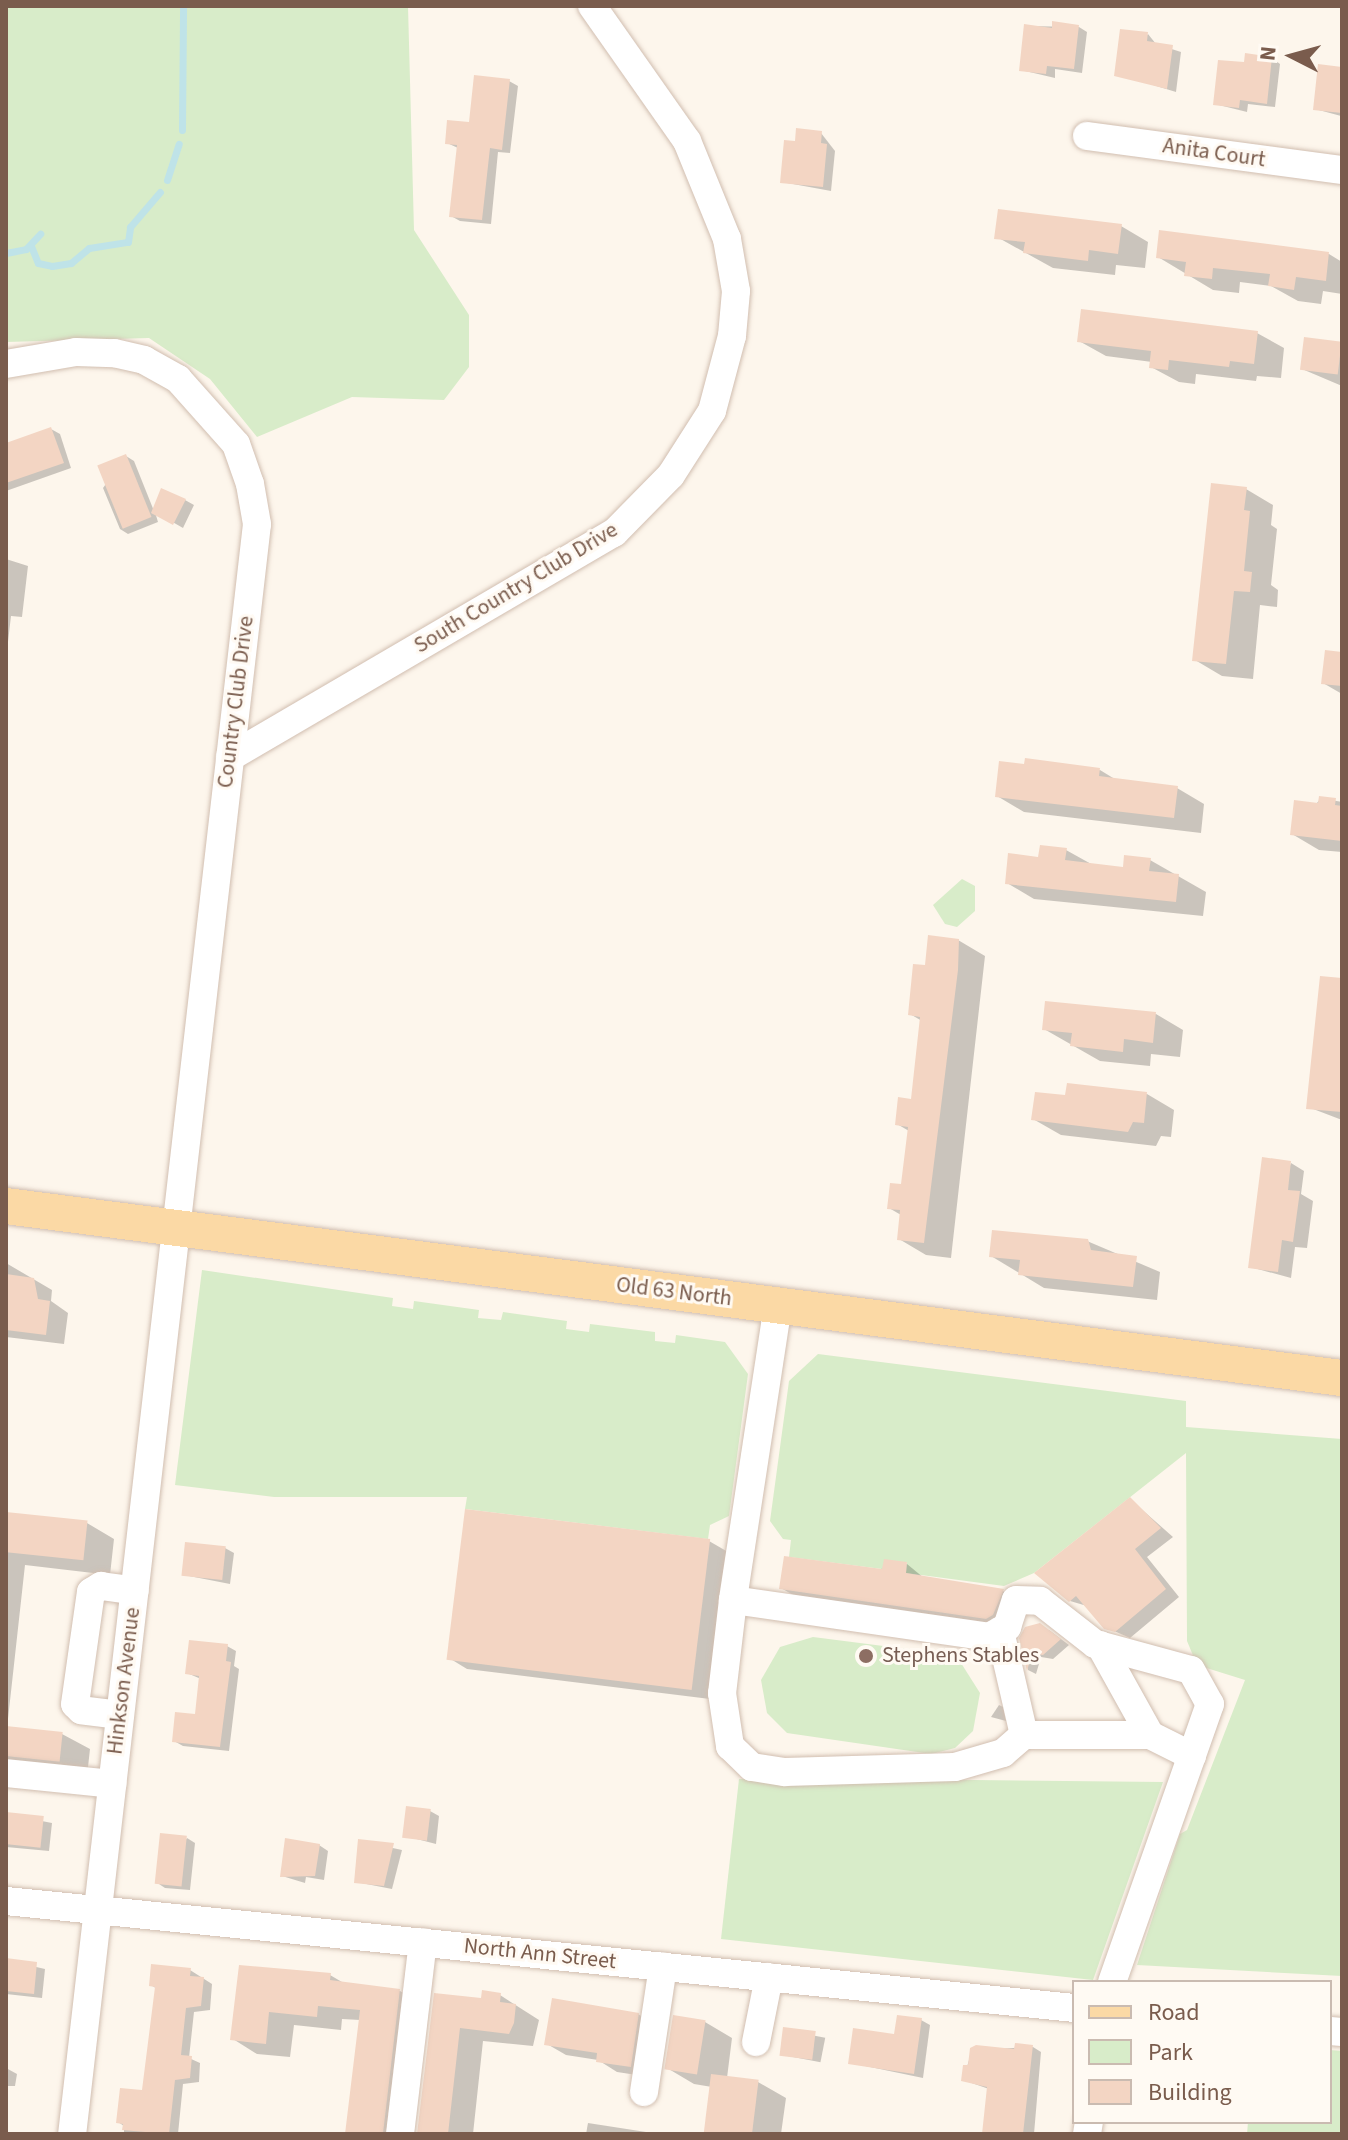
<!DOCTYPE html>
<style>
body{margin:0}
#map{position:relative;width:1348px;height:2140px;overflow:hidden;background:#fdf6ec;font-family:"Source Sans 3",sans-serif}
div>[style]{position:absolute}
.green>*{inset:0;background:#d8ecc9}
.shadow>*{inset:0;background:#0003;transform-origin:0 0}
.stream>*{height:7px;margin:-3.5px;padding:0 3.5px;transform-origin:3.5px;border-radius:3.5px;background:#bfe3e8}
.building>*{inset:0;background:#f3d5c3;transform-origin:0 0}
.roads{filter:drop-shadow(0 0 2px #d1beb0) drop-shadow(0 0 2px #d1beb0)}
.minor>*{height:28px;margin:-14px;padding:0 14px;transform-origin:14px;border-radius:14px;background:#fff}
.major>*{height:36px;margin:-18px;padding:0 18px;transform-origin:18px;border-radius:18px;background:#fbd9a5}
.dots>*{width:22px;height:22px;translate:-50% -50%;box-sizing:border-box;border:4px solid #fffaf3;border-radius:50%}
span{translate:-50% -50%;white-space:nowrap;text-align:center;line-height:1.15;-webkit-text-stroke:6px #fffaf3;paint-order:stroke}
.street-label{font-size:22px;color:#7a5c4d}
.education-label{font-size:22px;color:#785e54}
.left{translate:0 -50%;text-align:left}
.frame{position:absolute;inset:0;border:8px solid #7a5c4d;pointer-events:none}
.legend{position:absolute;left:1072px;top:1980px;width:260px;height:144px;box-sizing:border-box;background:#fffaf3;border:2px solid #cabbb1;margin:0;padding:10px 14px;list-style:none;font-size:24px;color:#7a5c4d}
.legend li{display:flex;align-items:center;gap:16px;height:40px}
.legend b{width:40px;border:2px solid #cabbb1}
.north{position:absolute;left:1252px;top:16px;width:80px;height:80px;-webkit-text-stroke:6px #fffaf3;paint-order:stroke;rotate:276deg;font-size:22px;font-weight:700;line-height:32px;text-align:center;color:#7a5c4d}
.north::after{content:'';display:block;margin:auto;width:28px;height:36px;background:#7a5c4d;clip-path:polygon(50% 0,100% 100%,50% 72%,0 100%)}
</style>
<div id="map">
<div class="green">
<div style="clip-path:polygon(6px 6px,408px 6px,414px 230px,469px 315px,469px 367px,444px 400px,352px 397px,257px 437px,210px 379px,149px 338px,6px 342px)"></div>
<div style="clip-path:polygon(962px 879px,975px 886px,975px 911px,957px 927px,945px 924px,933px 905px)"></div>
<div style="clip-path:polygon(202px 1270px,393px 1298px,392px 1306px,413px 1309px,414px 1301px,479px 1310px,478px 1318px,501px 1320px,503px 1312px,567px 1321px,566px 1329px,589px 1332px,590px 1324px,655px 1332px,655px 1341px,675px 1343px,676px 1335px,725px 1342px,748px 1374px,729px 1516px,710px 1525px,708px 1539px,465px 1509px,467px 1497px,274px 1497px,175px 1485px)"></div>
<div style="clip-path:polygon(818px 1354px,1186px 1401px,1186px 1427px,1342px 1439px,1342px 1976px,1137px 1965px,1180px 1834px,1187px 1830px,1245px 1680px,1197px 1665px,1187px 1641px,1186px 1453px,1034px 1573px,1004px 1586px,906px 1573px,907px 1562px,882px 1569px,789px 1557px,791px 1540px,783px 1539px,770px 1521px,789px 1381px)"></div>
<div style="clip-path:polygon(813px 1637px,938px 1653px,961px 1663px,980px 1693px,973px 1731px,955px 1748px,931px 1754px,787px 1733px,767px 1713px,761px 1680px,780px 1647px)"></div>
<div style="clip-path:polygon(739px 1779px,884px 1779px,1163px 1782px,1093px 1980px,721px 1939px)"></div>
<div style="clip-path:polygon(1330px 2050px,1342px 2051px,1342px 2134px,1247px 2134px,1248px 2122px,1330px 2122px)"></div>
</div>
<div class="shadow">
<div style="clip-path:polygon(1026px 26px,1079px 27px,1087px 32px,1082px 73px,1055px 69px,1055px 78px,1021px 70px)"></div>
<div style="clip-path:polygon(1148px 34px,1156px 44px,1181px 52px,1176px 92px,1117px 74px)"></div>
<div style="clip-path:polygon(1272px 58px,1280px 64px,1275px 107px,1248px 104px,1247px 112px,1215px 104px,1246px 64px)"></div>
<div style="clip-path:polygon(1342px 73px,1342px 121px,1341px 116px,1315px 109px)"></div>
<div style="clip-path:polygon(509px 81px,518px 86px,510px 153px,498px 152px,491px 224px,460px 221px,451px 216px,458px 148px,447px 143px,471px 125px)"></div>
<div style="clip-path:polygon(821px 133px,835px 151px,831px 191px,782px 182px,796px 143px)"></div>
<div style="clip-path:polygon(1121px 226px,1148px 242px,1145px 268px,1116px 265px,1115px 275px,1053px 268px,997px 237px)"></div>
<div style="clip-path:polygon(1329px 254px,1342px 262px,1342px 294px,1323px 291px,1321px 304px,1298px 301px,1271px 286px,1240px 282px,1239px 293px,1213px 290px,1158px 257px)"></div>
<div style="clip-path:polygon(1257px 333px,1284px 348px,1281px 378px,1257px 376px,1256px 381px,1196px 374px,1195px 384px,1179px 382px,1151px 367px,1152px 362px,1106px 356px,1079px 341px)"></div>
<div style="clip-path:polygon(1342px 344px,1342px 386px,1302px 369px)"></div>
<div style="clip-path:polygon(51px 429px,60px 434px,71px 468px,6px 491px,6px 445px)"></div>
<div style="clip-path:polygon(126px 456px,134px 461px,154px 511px,185px 500px,194px 505px,183px 528px,155px 512px,158px 522px,128px 534px,120px 529px,103px 488px)"></div>
<div style="clip-path:polygon(1246px 489px,1273px 505px,1271px 525px,1277px 529px,1271px 585px,1278px 590px,1277px 607px,1260px 605px,1253px 679px,1222px 676px,1195px 660px)"></div>
<div style="clip-path:polygon(6px 559px,28px 566px,22px 617px,11px 616px,8px 642px)"></div>
<div style="clip-path:polygon(1342px 654px,1342px 694px,1323px 683px)"></div>
<div style="clip-path:polygon(1100px 770px,1118px 781px,1177px 788px,1204px 804px,1201px 833px,1024px 812px,997px 796px)"></div>
<div style="clip-path:polygon(1321px 798px,1342px 802px,1342px 852px,1319px 850px,1292px 834px)"></div>
<div style="clip-path:polygon(1066px 850px,1093px 865px,1124px 869px,1150px 860px,1206px 892px,1203px 916px,1034px 899px,1007px 883px,1040px 859px)"></div>
<div style="clip-path:polygon(958px 940px,985px 956px,951px 1258px,926px 1255px,899px 1239px,901px 1215px,889px 1208px,903px 1187px,909px 1131px,897px 1124px,912px 1101px,922px 1021px,910px 1014px)"></div>
<div style="clip-path:polygon(1342px 980px,1342px 1120px,1308px 1107px)"></div>
<div style="clip-path:polygon(1156px 1014px,1183px 1030px,1180px 1057px,1151px 1054px,1150px 1066px,1100px 1061px,1044px 1029px)"></div>
<div style="clip-path:polygon(1068px 1086px,1147px 1094px,1174px 1110px,1171px 1137px,1161px 1136px,1156px 1146px,1061px 1135px,1033px 1119px,1067px 1097px)"></div>
<div style="clip-path:polygon(1291px 1163px,1304px 1171px,1301px 1194px,1313px 1201px,1307px 1248px,1295px 1247px,1291px 1278px,1250px 1267px)"></div>
<div style="clip-path:polygon(1087px 1241px,1160px 1272px,1157px 1300px,1044px 1288px,991px 1256px)"></div>
<div style="clip-path:polygon(6px 1263px,52px 1290px,51px 1301px,68px 1313px,64px 1344px,6px 1337px)"></div>
<div style="clip-path:polygon(1130px 1499px,1173px 1537px,1147px 1557px,1179px 1597px,1130px 1638px,1105px 1627px,1087px 1606px,1070px 1601px)"></div>
<div style="clip-path:polygon(6px 1514px,87px 1523px,114px 1539px,110px 1575px,25px 1565px,7px 1728px,62px 1734px,90px 1749px,87px 1776px,6px 1780px)"></div>
<div style="clip-path:polygon(709px 1541px,728px 1552px,710px 1699px,467px 1669px,449px 1658px)"></div>
<div style="clip-path:polygon(225px 1548px,234px 1553px,230px 1584px,184px 1575px)"></div>
<div style="clip-path:polygon(907px 1564px,924px 1578px,1003px 1591px,1021px 1602px,1005px 1629px,800px 1599px,781px 1588px)"></div>
<div style="clip-path:polygon(1049px 1630px,1069px 1645px,1053px 1659px,1041px 1657px,1036px 1674px,1028px 1670px,1021px 1638px)"></div>
<div style="clip-path:polygon(227px 1646px,236px 1651px,234px 1666px,239px 1669px,229px 1751px,183px 1746px,174px 1741px,197px 1716px,201px 1679px,187px 1673px)"></div>
<div style="clip-path:polygon(999px 1705px,1003px 1707px,1006px 1721px,991px 1717px)"></div>
<div style="clip-path:polygon(430px 1811px,439px 1816px,436px 1844px,405px 1836px)"></div>
<div style="clip-path:polygon(6px 1814px,52px 1823px,49px 1851px,6px 1847px)"></div>
<div style="clip-path:polygon(187px 1838px,195px 1843px,190px 1890px,165px 1888px,156px 1882px)"></div>
<div style="clip-path:polygon(360px 1841px,402px 1850px,392px 1889px,356px 1882px)"></div>
<div style="clip-path:polygon(319px 1845px,328px 1851px,324px 1880px,306px 1877px,305px 1883px,282px 1876px)"></div>
<div style="clip-path:polygon(6px 1960px,45px 1969px,42px 1998px,6px 1994px)"></div>
<div style="clip-path:polygon(241px 1967px,330px 1975px,347px 1985px,400px 1991px,424px 2005px,410px 2134px,347px 2134px,360px 2020px,342px 2019px,341px 2030px,294px 2025px,290px 2057px,257px 2054px,233px 2039px)"></div>
<div style="clip-path:polygon(190px 1970px,212px 1984px,210px 2010px,194px 2012px,189px 2058px,200px 2063px,199px 2082px,183px 2084px,178px 2134px,124px 2134px,124px 2126px,118px 2122px,144px 2092px,157px 1989px,151px 1985px)"></div>
<div style="clip-path:polygon(436px 1995px,483px 2000px,500px 1995px,539px 2020px,533px 2046px,483px 2041px,473px 2134px,418px 2134px)"></div>
<div style="clip-path:polygon(638px 2014px,657px 2026px,650px 2077px,617px 2072px,598px 2060px,566px 2055px,547px 2044px)"></div>
<div style="clip-path:polygon(921px 2020px,930px 2025px,923px 2078px,851px 2063px)"></div>
<div style="clip-path:polygon(705px 2022px,732px 2038px,727px 2078px,758px 2082px,786px 2098px,781px 2134px,719px 2134px,712px 2087px,694px 2084px,667px 2068px)"></div>
<div style="left:785px;top:2030px;width:41px;height:25px;rotate:11deg"></div>
<div style="clip-path:polygon(1033px 2047px,1041px 2052px,1034px 2134px,985px 2134px,989px 2089px,963px 2080px,972px 2050px)"></div>
<div style="clip-path:polygon(6px 2068px,17px 2074px,15px 2086px,6px 2086px)"></div>
<div style="clip-path:polygon(588px 2123px,659px 2134px,586px 2134px)"></div>
</div>
<div class="stream">
<div style="left:182px;top:130px;width:124px;rotate:-89.5deg"></div>
<div style="left:167px;top:180px;width:38px;rotate:-72deg"></div>
<div style="left:31px;top:246px;width:18px;rotate:68deg"></div>
<div style="left:38px;top:263px;width:14px;rotate:12deg"></div>
<div style="left:52px;top:266px;width:19px;rotate:-9deg"></div>
<div style="left:71px;top:263px;width:23px;rotate:-40deg"></div>
<div style="left:89px;top:248px;width:39px;rotate:-9deg"></div>
<div style="left:128px;top:242px;width:15px;rotate:-82deg"></div>
<div style="left:130px;top:227px;width:46px;rotate:-49.4deg"></div>
<div style="left:6px;top:253px;width:20px;rotate:-11deg"></div>
<div style="left:26px;top:249px;width:21px;rotate:-47deg"></div>
</div>
<div class="building">
<div style="clip-path:polygon(1052px 21px,1079px 25px,1074px 69px,1047px 66px,1046px 74px,1019px 71px,1024px 24px,1052px 28px)"></div>
<div style="clip-path:polygon(1120px 29px,1148px 32px,1147px 41px,1173px 45px,1167px 89px,1114px 76px)"></div>
<div style="clip-path:polygon(1245px 53px,1272px 57px,1267px 104px,1240px 100px,1239px 108px,1213px 105px,1218px 60px,1244px 62px)"></div>
<div style="clip-path:polygon(1318px 64px,1342px 67px,1342px 113px,1313px 110px)"></div>
<div style="clip-path:polygon(474px 75px,510px 79px,502px 150px,490px 148px,482px 220px,449px 217px,457px 145px,445px 144px,447px 120px,469px 122px)"></div>
<div style="clip-path:polygon(796px 128px,822px 131px,821px 143px,827px 144px,823px 187px,780px 183px,784px 140px,795px 141px)"></div>
<div style="clip-path:polygon(998px 209px,1122px 224px,1118px 254px,1089px 250px,1088px 261px,1023px 253px,1025px 242px,994px 239px)"></div>
<div style="clip-path:polygon(1159px 230px,1329px 252px,1326px 281px,1296px 277px,1294px 290px,1268px 286px,1270px 274px,1213px 268px,1212px 279px,1184px 276px,1186px 262px,1156px 258px)"></div>
<div style="clip-path:polygon(1081px 309px,1258px 331px,1254px 364px,1230px 361px,1229px 367px,1169px 360px,1168px 370px,1149px 368px,1151px 351px,1077px 342px)"></div>
<div style="left:1304px;top:337px;width:38px;height:33px;rotate:7deg"></div>
<div style="clip-path:polygon(51px 427px,64px 463px,6px 483px,6px 443px)"></div>
<div style="left:126px;top:454px;width:68px;height:31px;rotate:68deg"></div>
<div style="clip-path:polygon(1211px 483px,1247px 487px,1244px 510px,1250px 511px,1244px 571px,1252px 572px,1250px 592px,1234px 591px,1226px 664px,1192px 661px)"></div>
<div style="clip-path:polygon(161px 488px,186px 499px,173px 525px,151px 513px)"></div>
<div style="clip-path:polygon(1325px 650px,1342px 652px,1342px 686px,1321px 684px)"></div>
<div style="clip-path:polygon(1025px 758px,1100px 768px,1099px 776px,1178px 786px,1174px 818px,995px 797px,999px 761px,1024px 764px)"></div>
<div style="clip-path:polygon(1319px 796px,1336px 798px,1335px 805px,1342px 806px,1342px 841px,1290px 835px,1294px 800px,1318px 803px)"></div>
<div style="clip-path:polygon(1040px 845px,1067px 848px,1065px 860px,1123px 867px,1124px 855px,1151px 858px,1149px 871px,1179px 874px,1176px 902px,1005px 884px,1008px 853px,1038px 857px)"></div>
<div style="clip-path:polygon(928px 935px,959px 939px,958px 970px,924px 1243px,897px 1240px,900px 1210px,887px 1209px,890px 1183px,901px 1184px,908px 1127px,895px 1125px,898px 1097px,911px 1099px,920px 1017px,908px 1015px,913px 964px,925px 965px)"></div>
<div style="clip-path:polygon(1320px 976px,1342px 978px,1342px 1112px,1306px 1109px)"></div>
<div style="clip-path:polygon(1045px 1001px,1156px 1012px,1153px 1043px,1124px 1039px,1123px 1052px,1070px 1046px,1072px 1033px,1042px 1030px)"></div>
<div style="clip-path:polygon(1067px 1083px,1147px 1092px,1144px 1123px,1133px 1122px,1128px 1132px,1031px 1120px,1035px 1092px,1065px 1095px)"></div>
<div style="clip-path:polygon(1262px 1157px,1291px 1161px,1288px 1190px,1300px 1191px,1293px 1242px,1282px 1240px,1278px 1272px,1248px 1268px)"></div>
<div style="clip-path:polygon(992px 1230px,1088px 1239px,1091px 1250px,1137px 1256px,1133px 1287px,1018px 1275px,1020px 1260px,989px 1257px)"></div>
<div style="clip-path:polygon(6px 1274px,34px 1278px,38px 1299px,50px 1301px,46px 1335px,6px 1330px)"></div>
<div style="clip-path:polygon(1130px 1497px,1161px 1528px,1135px 1549px,1166px 1589px,1115px 1632px,1104px 1629px,1076px 1596px,1069px 1602px,1034px 1573px)"></div>
<div style="left:465px;top:1509px;width:247px;height:152px;rotate:7deg"></div>
<div style="left:6px;top:1512px;width:82px;height:40px;rotate:6deg"></div>
<div style="left:185px;top:1542px;width:41px;height:34px;rotate:6deg"></div>
<div style="clip-path:polygon(784px 1556px,882px 1569px,884px 1559px,907px 1562px,906px 1573px,1004px 1589px,993px 1615px,986px 1619px,779px 1589px)"></div>
<div style="clip-path:polygon(1040px 1623px,1061px 1639px,1043px 1655px,1032px 1653px,1027px 1671px,1019px 1638px,1025px 1627px)"></div>
<div style="clip-path:polygon(189px 1640px,228px 1644px,226px 1661px,231px 1662px,220px 1747px,172px 1742px,175px 1712px,195px 1714px,199px 1676px,185px 1674px)"></div>
<div style="left:6px;top:1726px;width:57px;height:30px;rotate:6deg"></div>
<div style="left:406px;top:1806px;width:25px;height:32px;rotate:7deg"></div>
<div style="left:6px;top:1812px;width:38px;height:32px;rotate:6deg"></div>
<div style="left:160px;top:1833px;width:27px;height:51px;rotate:6deg"></div>
<div style="clip-path:polygon(285px 1838px,320px 1844px,315px 1876px,280px 1877px)"></div>
<div style="clip-path:polygon(358px 1839px,394px 1843px,384px 1886px,354px 1883px)"></div>
<div style="clip-path:polygon(6px 1958px,37px 1962px,34px 1994px,6px 1991px)"></div>
<div style="clip-path:polygon(151px 1964px,191px 1968px,190px 1976px,204px 1977px,201px 2006px,186px 2008px,181px 2055px,192px 2056px,190px 2078px,175px 2080px,169px 2134px,122px 2130px,123px 2124px,116px 2123px,120px 2088px,142px 2090px,155px 1987px,149px 1986px)"></div>
<div style="clip-path:polygon(239px 1965px,331px 1973px,330px 1980px,400px 1989px,383px 2134px,345px 2134px,360px 2010px,318px 2006px,317px 2017px,269px 2012px,266px 2044px,230px 2040px)"></div>
<div style="clip-path:polygon(482px 1990px,501px 1993px,500px 2002px,516px 2004px,514px 2023px,509px 2034px,460px 2028px,448px 2134px,417px 2134px,434px 1993px,481px 1998px)"></div>
<div style="clip-path:polygon(552px 1998px,639px 2013px,631px 2067px,596px 2062px,597px 2053px,544px 2045px)"></div>
<div style="left:673px;top:2015px;width:33px;height:55px;rotate:9deg"></div>
<div style="clip-path:polygon(897px 2015px,922px 2018px,914px 2074px,848px 2064px,853px 2028px,894px 2034px)"></div>
<div style="left:783px;top:2027px;width:33px;height:29px;rotate:7deg"></div>
<div style="clip-path:polygon(1015px 2043px,1033px 2045px,1023px 2134px,982px 2134px,987px 2087px,961px 2081px,963px 2065px,968px 2065px,970px 2048px,976px 2045px,1014px 2049px)"></div>
<div style="left:711px;top:2074px;width:48px;height:61px;rotate:7deg"></div>
</div>
<div class="roads">
<div class="minor">
<div style="left:1087px;top:136px;width:257px;rotate:7.6deg"></div>
<div style="left:6px;top:364px;width:71px;rotate:-9.7deg"></div>
<div style="left:76px;top:352px;width:38px;rotate:2deg"></div>
<div style="left:114px;top:353px;width:31px;rotate:13deg"></div>
<div style="left:144px;top:360px;width:39px;rotate:29deg"></div>
<div style="left:178px;top:379px;width:87px;rotate:48.3deg"></div>
<div style="left:236px;top:444px;width:42px;rotate:70.7deg"></div>
<div style="left:250px;top:484px;width:41px;rotate:80.1deg"></div>
<div style="left:257px;top:524px;width:1621px;rotate:96.55deg"></div>
<div style="left:230px;top:757px;width:445px;rotate:-30.3deg"></div>
<div style="left:614px;top:533px;width:81px;rotate:-45.5deg"></div>
<div style="left:671px;top:475px;width:76px;rotate:-57.4deg"></div>
<div style="left:712px;top:411px;width:78px;rotate:-75.1deg"></div>
<div style="left:732px;top:336px;width:45px;rotate:-84.9deg"></div>
<div style="left:736px;top:291px;width:53px;rotate:-99.8deg"></div>
<div style="left:727px;top:239px;width:106px;rotate:-112.2deg"></div>
<div style="left:687px;top:141px;width:165px;rotate:-125.1deg"></div>
<div style="left:778px;top:1305px;width:298px;rotate:98.7deg"></div>
<div style="left:733px;top:1600px;width:259px;rotate:8.2deg"></div>
<div style="left:989px;top:1637px;width:21px;rotate:-29deg"></div>
<div style="left:1007px;top:1627px;width:28px;rotate:-72deg"></div>
<div style="left:1016px;top:1600px;width:24px;rotate:2deg"></div>
<div style="left:1040px;top:1601px;width:70px;rotate:38deg"></div>
<div style="left:1095px;top:1644px;width:99px;rotate:15.2deg"></div>
<div style="left:1191px;top:1670px;width:39px;rotate:61deg"></div>
<div style="left:1210px;top:1704px;width:295px;rotate:109.4deg"></div>
<div style="left:733px;top:1600px;width:94px;rotate:96.7deg"></div>
<div style="left:722px;top:1693px;width:54px;rotate:81.4deg"></div>
<div style="left:730px;top:1746px;width:30px;rotate:44deg"></div>
<div style="left:752px;top:1767px;width:33px;rotate:9deg"></div>
<div style="left:785px;top:1772px;width:170px;rotate:-1.7deg"></div>
<div style="left:955px;top:1767px;width:50px;rotate:-16.3deg"></div>
<div style="left:1003px;top:1753px;width:28px;rotate:-41deg"></div>
<div style="left:1000px;top:1631px;width:107px;rotate:77deg"></div>
<div style="left:1024px;top:1735px;width:126px"></div>
<div style="left:1100px;top:1645px;width:103px;rotate:60.9deg"></div>
<div style="left:1150px;top:1735px;width:47px;rotate:26.6deg"></div>
<div style="left:120px;top:1715px;width:39px;rotate:-173deg"></div>
<div style="left:81px;top:1710px;width:8px;rotate:-135deg"></div>
<div style="left:75px;top:1704px;width:113px;rotate:-81.9deg"></div>
<div style="left:91px;top:1592px;width:12px;rotate:-31deg"></div>
<div style="left:101px;top:1586px;width:34px;rotate:8deg"></div>
<div style="left:6px;top:1773px;width:107px;rotate:5.9deg"></div>
<div style="left:6px;top:1901px;width:1073px;rotate:5.72deg"></div>
<div style="left:1330px;top:2031px;width:12px;rotate:5deg"></div>
<div style="left:756px;top:2042px;width:66px;rotate:-78.7deg"></div>
<div style="left:644px;top:2092px;width:127px;rotate:-81.4deg"></div>
<div style="left:400px;top:2134px;width:193px;rotate:-83.2deg"></div>
<div style="left:1087px;top:2134px;width:12px;rotate:-81deg"></div>
</div>
<div class="major">
<div style="left:6px;top:1206px;width:1347px;rotate:7.34deg"></div>
</div>
</div>
<div class="dots">
<div style="left:866px;top:1656px;background:#8d6e63"></div>
</div>
<div class="street-label">
<span style="left:1214px;top:153px;rotate:8deg">Anita Court</span>
<span style="left:516px;top:588px;rotate:-31deg">South Country Club Drive</span>
<span style="left:236px;top:702px;rotate:-83deg">Country Club Drive</span>
<span style="left:674px;top:1292px;rotate:7deg">Old 63 North</span>
<span style="left:124px;top:1681px;rotate:-83deg">Hinkson Avenue</span>
<span style="left:540px;top:1954px;rotate:6deg">North Ann Street</span>
</div>
<div class="education-label">
<span class="left" style="left:882px;top:1656px">Stephens Stables</span>
</div>
<div class="frame"></div>
<ul class="legend">
<li><b style="height:10px;background:#fbd9a5"></b>Road</li>
<li><b style="height:22px;background:#d8ecc9"></b>Park</li>
<li><b style="height:22px;background:#f3d5c3"></b>Building</li>
</ul>
<div class="north">N</div>
</div>
